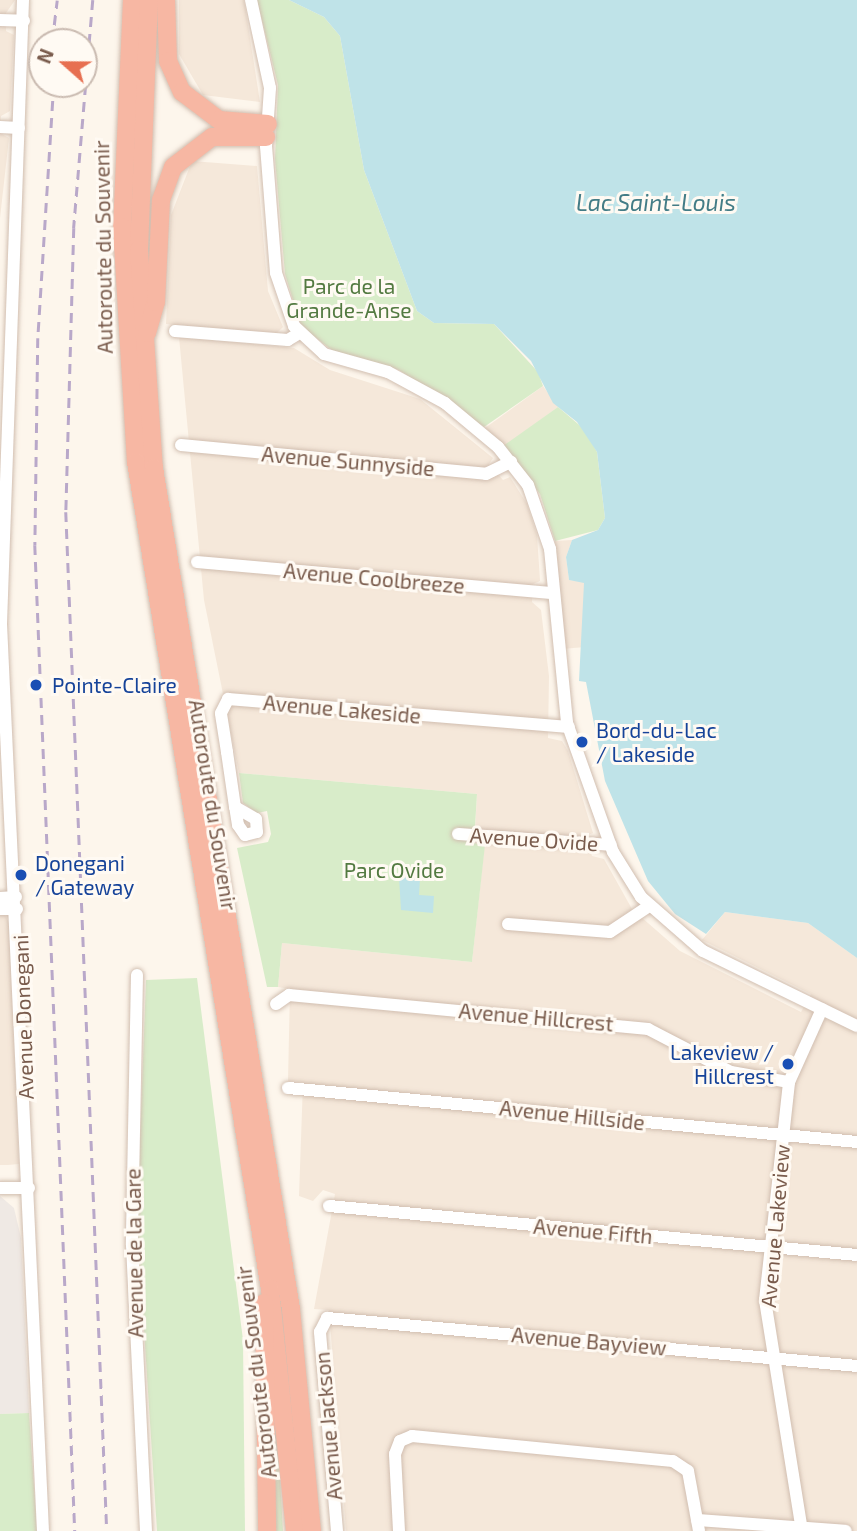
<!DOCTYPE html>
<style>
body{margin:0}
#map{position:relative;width:857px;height:1531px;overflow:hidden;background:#fdf6ec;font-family:"Exo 2",sans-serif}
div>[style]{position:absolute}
.residential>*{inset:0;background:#f5e8da;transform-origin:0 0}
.industrial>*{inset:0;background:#efe9e4}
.green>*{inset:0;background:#d8ecc9}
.water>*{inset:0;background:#bfe3e8}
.roads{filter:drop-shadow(0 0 2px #d1beb0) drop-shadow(0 0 2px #d1beb0)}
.minor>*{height:12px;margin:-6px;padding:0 6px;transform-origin:6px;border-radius:6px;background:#fff}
.highway>*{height:18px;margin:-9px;padding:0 9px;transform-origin:9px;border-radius:9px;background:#f7b7a3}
.rail>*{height:2.5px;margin-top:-1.25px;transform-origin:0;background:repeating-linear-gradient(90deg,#b9a8c9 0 10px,transparent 0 17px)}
.dots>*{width:19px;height:19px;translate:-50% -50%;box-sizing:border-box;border:4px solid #fffaf3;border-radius:50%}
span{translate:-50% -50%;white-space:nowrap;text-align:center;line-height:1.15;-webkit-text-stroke:6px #fffaf3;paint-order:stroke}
.street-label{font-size:21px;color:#7a5c4d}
.park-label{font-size:21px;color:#537a41}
.transit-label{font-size:21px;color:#164399}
.left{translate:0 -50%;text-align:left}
.right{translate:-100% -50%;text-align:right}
.water-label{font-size:23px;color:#437c86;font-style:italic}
.north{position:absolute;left:28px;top:28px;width:70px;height:70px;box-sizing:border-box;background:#fffaf3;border:2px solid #cabbb1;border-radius:50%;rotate:291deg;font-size:19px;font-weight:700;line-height:28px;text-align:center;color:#7a5c4d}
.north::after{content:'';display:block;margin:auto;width:24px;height:32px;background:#e76f51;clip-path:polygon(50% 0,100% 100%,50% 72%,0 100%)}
</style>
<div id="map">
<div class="residential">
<div style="clip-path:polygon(0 0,15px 0,6px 13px,6px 31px,14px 35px,10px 111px,1px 116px,0 129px)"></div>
<div style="clip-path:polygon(179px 0,244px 0,260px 102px,203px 95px,179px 54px)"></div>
<div style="clip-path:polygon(0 133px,9px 138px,0 218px)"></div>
<div style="clip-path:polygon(192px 161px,257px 166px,268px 291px,283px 327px,275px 335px,166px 324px,171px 215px)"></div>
<div style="clip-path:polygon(179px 337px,294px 348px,330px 370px,420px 399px,493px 458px,489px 464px,503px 480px,510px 477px,527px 504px,537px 535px,540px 581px,533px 584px,532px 602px,541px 610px,549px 676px,548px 738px,562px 741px,568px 751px,593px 833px,585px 836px,592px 856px,604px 859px,632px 909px,680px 951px,801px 1012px,811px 994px,702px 940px,725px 912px,808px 923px,857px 958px,857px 1531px,346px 1531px,329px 1310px,314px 1309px,335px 1194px,323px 1190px,313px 1201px,299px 1196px,303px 1082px,288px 1081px,290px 989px,278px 987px,282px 943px,472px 962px,486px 831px,475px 830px,477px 794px,239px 773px,204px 600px)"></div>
<div style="left:543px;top:386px;width:26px;height:72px;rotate:54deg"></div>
<div style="clip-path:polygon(572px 540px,566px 557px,569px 580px,584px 582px,585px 647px,562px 649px,555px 541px)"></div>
<div style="clip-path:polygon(0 905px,9px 923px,19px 1164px,8px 1165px,0 1165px)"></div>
</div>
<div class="industrial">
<div style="clip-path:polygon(0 1196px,14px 1208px,21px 1238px,29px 1413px,0 1414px)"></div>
</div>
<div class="green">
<div style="clip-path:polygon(257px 0,289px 0,324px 17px,340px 36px,364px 170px,417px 311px,434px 323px,494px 324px,538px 372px,543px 386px,484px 427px,399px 370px,333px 351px,301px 326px,285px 274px,275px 159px,278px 85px)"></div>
<div style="clip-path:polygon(558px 407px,584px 429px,597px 452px,605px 518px,598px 530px,555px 541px,540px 494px,503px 446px)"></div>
<div style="clip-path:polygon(239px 773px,477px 794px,474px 843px,485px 845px,472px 962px,282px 943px,278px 987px,267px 987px,237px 848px,268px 842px,271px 834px,267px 811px,257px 813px,243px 803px)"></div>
<div style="clip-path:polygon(197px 978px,243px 1340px,245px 1531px,157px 1531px,137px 1221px,146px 980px)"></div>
<div style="clip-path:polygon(29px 1413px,37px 1531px,0 1531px,0 1414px)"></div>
<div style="clip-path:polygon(277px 1426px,283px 1531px,270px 1531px,270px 1427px)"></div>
</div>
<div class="water">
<div style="clip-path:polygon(289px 0,857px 0,857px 958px,808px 923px,725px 912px,706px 934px,675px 914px,648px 881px,605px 781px,586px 682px,579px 681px,584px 583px,569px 580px,566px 557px,572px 540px,598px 530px,605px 518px,597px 452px,577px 422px,553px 403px,531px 361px,494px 324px,434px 323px,417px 311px,364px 170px,340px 36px,324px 17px)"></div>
<div style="clip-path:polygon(399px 877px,420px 879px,419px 895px,434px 896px,433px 913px,401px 910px)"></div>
</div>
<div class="roads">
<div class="minor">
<div style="left:23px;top:0;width:624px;rotate:92.02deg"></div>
<div style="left:1px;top:624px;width:908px;rotate:87.35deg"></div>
<div style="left:251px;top:0;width:90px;rotate:77.8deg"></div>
<div style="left:270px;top:88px;width:58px;rotate:93.9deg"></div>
<div style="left:266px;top:146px;width:127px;rotate:85.5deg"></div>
<div style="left:276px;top:273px;width:56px;rotate:71.2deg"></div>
<div style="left:294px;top:326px;width:41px;rotate:43deg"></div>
<div style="left:324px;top:354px;width:66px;rotate:15.7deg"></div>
<div style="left:388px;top:372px;width:65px;rotate:28.5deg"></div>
<div style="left:445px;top:403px;width:69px;rotate:39.7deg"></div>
<div style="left:498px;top:447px;width:48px;rotate:51.7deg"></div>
<div style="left:528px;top:485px;width:68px;rotate:71deg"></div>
<div style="left:550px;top:549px;width:175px;rotate:84.4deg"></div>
<div style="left:567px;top:723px;width:137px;rotate:70.4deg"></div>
<div style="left:613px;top:852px;width:53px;rotate:58.1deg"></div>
<div style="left:641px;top:897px;width:82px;rotate:41.1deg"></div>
<div style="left:703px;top:951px;width:171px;rotate:26deg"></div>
<div style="left:0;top:20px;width:24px;rotate:2deg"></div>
<div style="left:0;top:127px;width:19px;rotate:3deg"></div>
<div style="left:175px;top:331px;width:113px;rotate:4.6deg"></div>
<div style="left:288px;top:340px;width:13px;rotate:-32deg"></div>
<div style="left:181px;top:445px;width:306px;rotate:5.4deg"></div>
<div style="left:486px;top:474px;width:28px;rotate:-26deg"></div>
<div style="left:197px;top:562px;width:355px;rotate:5deg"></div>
<div style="left:235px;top:807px;width:24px;rotate:30deg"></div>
<div style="left:256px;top:819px;width:13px;rotate:86deg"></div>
<div style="left:257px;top:832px;width:12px;rotate:166deg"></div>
<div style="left:245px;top:835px;width:12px;rotate:-125deg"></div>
<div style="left:238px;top:825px;width:18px;rotate:-99deg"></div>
<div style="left:235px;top:807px;width:56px;rotate:-98.3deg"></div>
<div style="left:227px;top:752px;width:39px;rotate:-99deg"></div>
<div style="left:221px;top:713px;width:16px;rotate:-63deg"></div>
<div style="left:228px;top:699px;width:342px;rotate:4.7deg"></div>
<div style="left:458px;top:834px;width:153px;rotate:4.1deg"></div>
<div style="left:0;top:898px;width:16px;rotate:-4deg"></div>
<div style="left:0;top:909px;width:17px"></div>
<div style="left:508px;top:924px;width:102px;rotate:4.5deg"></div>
<div style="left:610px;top:932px;width:47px;rotate:-33.7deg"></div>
<div style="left:137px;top:975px;width:270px;rotate:91.1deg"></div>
<div style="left:132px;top:1245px;width:286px;rotate:87.2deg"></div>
<div style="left:276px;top:1004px;width:16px;rotate:-35deg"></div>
<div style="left:289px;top:995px;width:361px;rotate:5.4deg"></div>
<div style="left:648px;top:1029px;width:93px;rotate:27.4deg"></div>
<div style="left:731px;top:1072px;width:59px;rotate:9.8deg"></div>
<div style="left:288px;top:1088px;width:572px;rotate:5.42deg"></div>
<div style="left:0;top:1188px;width:29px"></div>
<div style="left:329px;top:1206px;width:530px;rotate:5.3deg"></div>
<div style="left:697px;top:1520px;width:149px;rotate:4.2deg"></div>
<div style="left:337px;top:1531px;width:200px;rotate:-94.9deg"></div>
<div style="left:320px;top:1332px;width:16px;rotate:-63deg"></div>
<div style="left:327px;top:1318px;width:532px;rotate:5.17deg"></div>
<div style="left:399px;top:1531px;width:77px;rotate:-93deg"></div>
<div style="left:395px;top:1454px;width:14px;rotate:-69deg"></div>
<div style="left:400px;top:1441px;width:13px;rotate:-23deg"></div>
<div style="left:412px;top:1436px;width:262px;rotate:5.5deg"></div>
<div style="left:673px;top:1461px;width:18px;rotate:34deg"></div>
<div style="left:688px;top:1471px;width:61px;rotate:79.6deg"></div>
<div style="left:802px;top:1531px;width:234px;rotate:-99.1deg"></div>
<div style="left:765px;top:1300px;width:219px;rotate:-83.7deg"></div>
<div style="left:789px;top:1082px;width:80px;rotate:-65.7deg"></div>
</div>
<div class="highway">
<div style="left:132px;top:0;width:227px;rotate:92.5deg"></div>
<div style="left:122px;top:227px;width:235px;rotate:86.6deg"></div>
<div style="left:136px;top:462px;width:838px;rotate:80.8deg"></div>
<div style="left:270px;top:1289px;width:243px;rotate:84.1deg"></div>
<div style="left:149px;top:0;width:250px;rotate:92.3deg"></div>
<div style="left:139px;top:250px;width:219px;rotate:86.1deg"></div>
<div style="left:154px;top:468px;width:852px;rotate:80.75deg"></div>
<div style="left:291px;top:1309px;width:223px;rotate:84.6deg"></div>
<div style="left:166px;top:0;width:61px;rotate:88.1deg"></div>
<div style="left:168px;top:61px;width:34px;rotate:66deg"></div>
<div style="left:182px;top:92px;width:46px;rotate:37.1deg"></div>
<div style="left:219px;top:120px;width:49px;rotate:4.7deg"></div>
<div style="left:147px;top:333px;width:32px;rotate:-74deg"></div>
<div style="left:156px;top:302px;width:102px;rotate:-87.2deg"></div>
<div style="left:161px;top:200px;width:35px;rotate:-70deg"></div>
<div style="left:173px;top:167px;width:49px;rotate:-37.6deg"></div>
<div style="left:212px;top:137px;width:54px"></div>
<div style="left:264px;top:1303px;width:228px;rotate:89.2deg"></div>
</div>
</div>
<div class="rail">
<div style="left:93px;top:0;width:229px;rotate:94.8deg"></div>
<div style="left:74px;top:228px;width:284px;rotate:91.6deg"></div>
<div style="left:66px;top:512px;width:1020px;rotate:87.7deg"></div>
<div style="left:52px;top:42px;width:42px;rotate:-83.2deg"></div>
<div style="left:54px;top:84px;width:255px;rotate:93.6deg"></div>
<div style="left:38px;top:338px;width:207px;rotate:90.8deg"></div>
<div style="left:35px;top:545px;width:987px;rotate:87.68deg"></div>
</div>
<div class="dots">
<div style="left:36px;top:685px;background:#1a4fb4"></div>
<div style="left:582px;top:742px;background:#1a4fb4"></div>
<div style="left:21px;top:875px;background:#1a4fb4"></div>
<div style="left:788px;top:1064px;background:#1a4fb4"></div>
</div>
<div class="street-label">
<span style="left:103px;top:247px;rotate:-91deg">Autoroute du Souvenir</span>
<span style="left:348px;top:461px;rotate:5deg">Avenue Sunnyside</span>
<span style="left:374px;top:578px;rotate:5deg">Avenue Coolbreeze</span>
<span style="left:342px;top:709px;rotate:5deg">Avenue Lakeside</span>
<span style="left:213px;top:805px;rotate:81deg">Autoroute du Souvenir</span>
<span style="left:534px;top:839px;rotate:4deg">Avenue Ovide</span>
<span style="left:23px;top:1017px;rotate:-92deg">Avenue Donegani</span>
<span style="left:536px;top:1017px;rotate:5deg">Avenue Hillcrest</span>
<span style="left:572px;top:1115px;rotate:6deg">Avenue Hillside</span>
<span style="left:775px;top:1226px;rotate:-85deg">Avenue Lakeview</span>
<span style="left:593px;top:1231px;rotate:5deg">Avenue Fifth</span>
<span style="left:134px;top:1253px;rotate:-91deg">Avenue de la Gare</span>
<span style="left:589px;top:1341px;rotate:5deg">Avenue Bayview</span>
<span style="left:256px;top:1372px;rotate:-97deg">Autoroute du Souvenir</span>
<span style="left:328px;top:1426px;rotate:-95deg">Avenue Jackson</span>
</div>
<div class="park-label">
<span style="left:349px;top:298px">Parc de la<br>Grande-Anse</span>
<span style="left:394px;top:870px">Parc Ovide</span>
</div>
<div class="transit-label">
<span class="left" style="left:52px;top:685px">Pointe-Claire</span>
<span class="left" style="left:596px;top:742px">Bord-du-Lac<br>/ Lakeside</span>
<span class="left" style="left:35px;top:875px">Donegani<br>/ Gateway</span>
<span class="right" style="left:774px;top:1064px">Lakeview /<br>Hillcrest</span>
</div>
<div class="water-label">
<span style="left:656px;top:202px">Lac Saint-Louis</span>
</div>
<div class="north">N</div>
</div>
